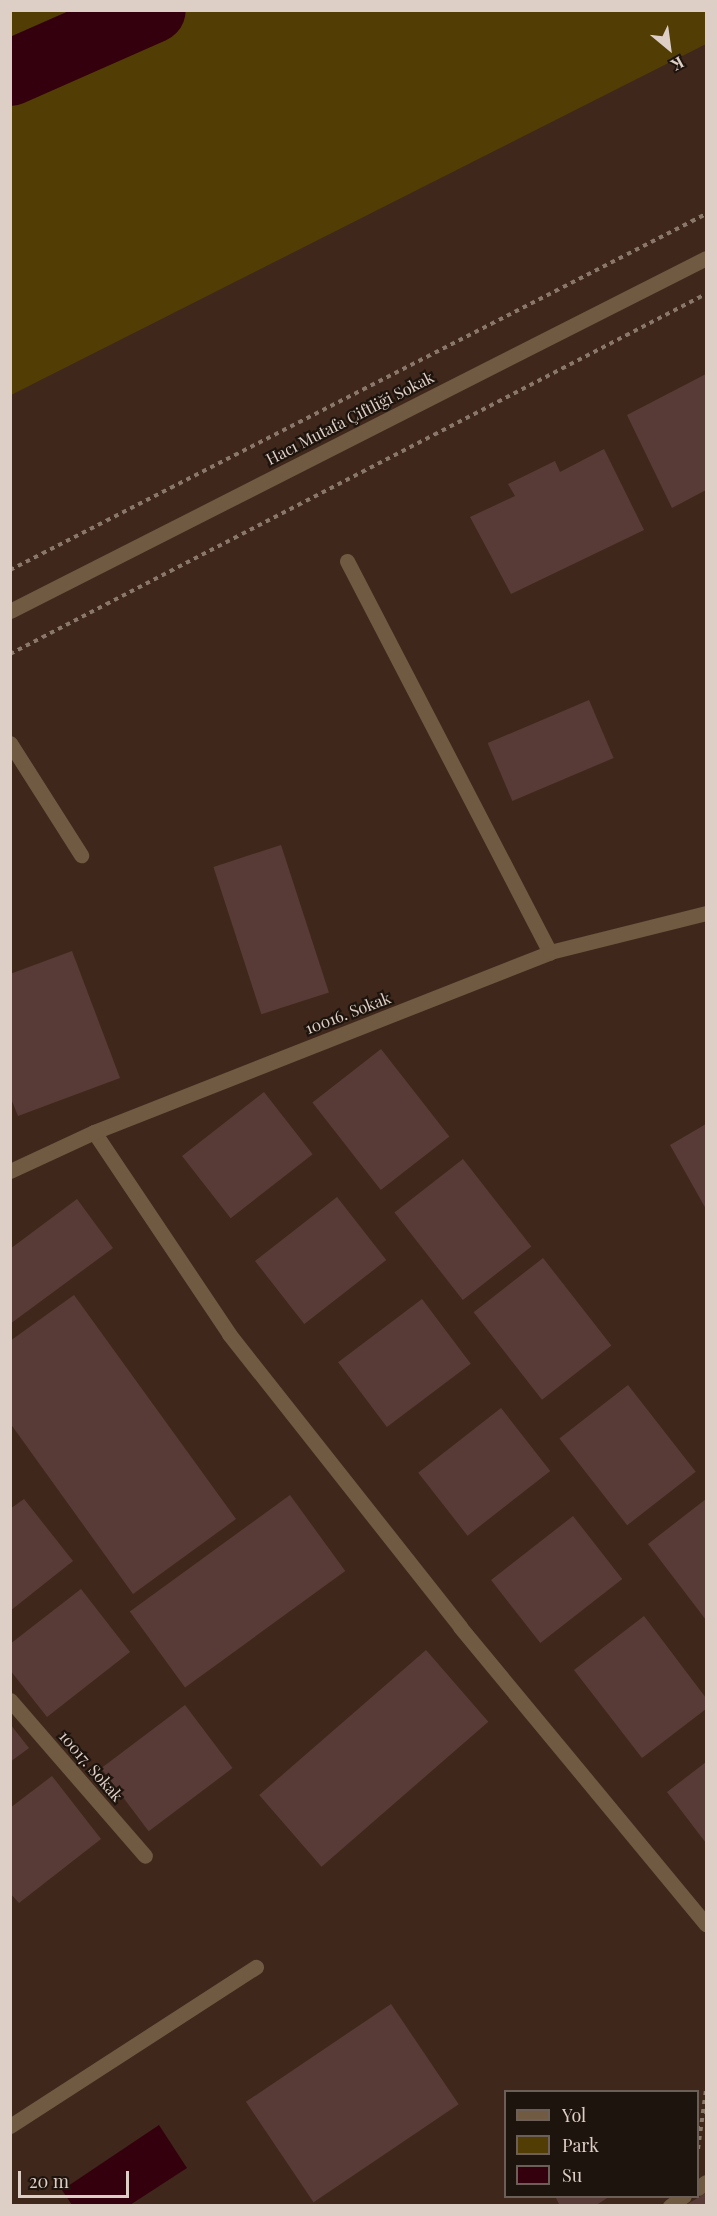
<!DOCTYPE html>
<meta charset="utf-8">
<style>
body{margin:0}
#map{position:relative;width:717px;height:2216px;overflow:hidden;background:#3f281b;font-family:"Playfair Display",serif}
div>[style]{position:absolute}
.green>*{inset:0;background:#523e05}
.water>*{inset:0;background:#35000d}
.river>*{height:66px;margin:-33px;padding:0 33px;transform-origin:33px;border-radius:33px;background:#35000d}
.building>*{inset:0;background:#583b36;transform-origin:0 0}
.path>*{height:4px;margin-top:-2px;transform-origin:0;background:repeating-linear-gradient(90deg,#8a776c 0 4.5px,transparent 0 9px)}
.service>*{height:15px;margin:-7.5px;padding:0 7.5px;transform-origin:7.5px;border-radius:7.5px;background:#705a41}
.minor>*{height:15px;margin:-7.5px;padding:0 7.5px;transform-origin:7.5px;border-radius:7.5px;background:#705a41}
.tertiary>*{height:15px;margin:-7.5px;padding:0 7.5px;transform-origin:7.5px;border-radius:7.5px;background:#705a41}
span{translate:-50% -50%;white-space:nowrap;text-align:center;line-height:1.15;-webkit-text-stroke:4.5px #1e140e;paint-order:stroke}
.street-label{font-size:16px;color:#decfc6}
.frame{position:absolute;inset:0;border:12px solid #decfc6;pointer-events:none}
.legend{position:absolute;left:504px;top:2090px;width:195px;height:108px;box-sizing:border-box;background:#1e140e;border:2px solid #6b5f58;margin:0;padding:8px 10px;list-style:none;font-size:18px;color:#decfc6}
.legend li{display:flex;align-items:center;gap:12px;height:30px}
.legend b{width:30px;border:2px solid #6b5f58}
.north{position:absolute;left:639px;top:18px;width:60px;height:60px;-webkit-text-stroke:4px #1e140e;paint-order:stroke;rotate:151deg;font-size:16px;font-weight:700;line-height:24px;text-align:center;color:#decfc6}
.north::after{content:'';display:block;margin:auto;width:21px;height:27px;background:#decfc6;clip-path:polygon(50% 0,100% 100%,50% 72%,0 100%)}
.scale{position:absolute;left:18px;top:2171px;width:111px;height:27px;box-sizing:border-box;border:3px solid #decfc6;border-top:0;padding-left:8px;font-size:18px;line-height:21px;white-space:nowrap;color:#decfc6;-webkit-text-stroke:4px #1e140e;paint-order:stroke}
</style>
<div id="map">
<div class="green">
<div style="clip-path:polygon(11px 10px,706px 10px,706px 44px,11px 395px)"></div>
</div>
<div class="water">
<div style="clip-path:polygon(159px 2125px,187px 2168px,130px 2205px,72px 2205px,62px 2190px)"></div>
</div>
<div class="river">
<div style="left:10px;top:73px;width:156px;rotate:-23.8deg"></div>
</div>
<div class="building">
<div style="clip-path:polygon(706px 374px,706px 490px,672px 508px,627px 415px)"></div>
<div style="clip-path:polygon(604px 449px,644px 530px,511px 594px,470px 517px,515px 496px,508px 484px,555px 461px,560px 472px)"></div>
<div style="left:589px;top:700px;width:63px;height:110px;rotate:67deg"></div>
<div style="left:281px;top:845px;width:155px;height:71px;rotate:72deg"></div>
<div style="clip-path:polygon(72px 951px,120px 1078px,18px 1116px,10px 1096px,10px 974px)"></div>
<div style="left:381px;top:1049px;width:111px;height:87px;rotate:52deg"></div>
<div style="left:264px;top:1092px;width:79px;height:104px;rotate:52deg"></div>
<div style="clip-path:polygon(706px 1124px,706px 1209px,670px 1145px)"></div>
<div style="left:463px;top:1159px;width:111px;height:87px;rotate:52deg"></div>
<div style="left:337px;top:1197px;width:80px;height:104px;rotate:52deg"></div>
<div style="clip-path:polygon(77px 1199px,113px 1248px,10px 1324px,10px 1249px)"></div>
<div style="left:543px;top:1258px;width:111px;height:88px;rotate:52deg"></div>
<div style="clip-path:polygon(74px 1295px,236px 1519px,133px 1594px,10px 1423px,10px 1341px)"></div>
<div style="left:422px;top:1299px;width:81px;height:105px;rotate:53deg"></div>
<div style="left:628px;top:1385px;width:110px;height:87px;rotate:52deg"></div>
<div style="left:501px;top:1408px;width:80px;height:105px;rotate:52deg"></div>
<div style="left:290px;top:1495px;width:94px;height:198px;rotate:54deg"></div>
<div style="clip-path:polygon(24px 1499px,73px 1561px,10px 1611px,10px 1509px)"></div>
<div style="clip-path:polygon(706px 1499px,706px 1620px,648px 1544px)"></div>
<div style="left:573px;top:1516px;width:80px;height:104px;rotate:52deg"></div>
<div style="clip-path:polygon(81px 1589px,130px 1652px,47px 1717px,10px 1670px,10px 1644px)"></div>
<div style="clip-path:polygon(644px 1616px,706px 1698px,706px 1709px,642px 1758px,574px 1670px)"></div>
<div style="left:426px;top:1650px;width:95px;height:221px;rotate:49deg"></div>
<div style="left:185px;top:1705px;width:79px;height:105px;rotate:53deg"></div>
<div style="clip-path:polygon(10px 1724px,29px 1748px,10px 1762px)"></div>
<div style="clip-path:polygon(706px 1762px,706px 1843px,667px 1792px)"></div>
<div style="clip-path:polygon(52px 1776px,101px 1839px,19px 1903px,10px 1893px,10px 1808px)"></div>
<div style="left:391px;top:2004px;width:121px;height:175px;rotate:56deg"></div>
<div style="clip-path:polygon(706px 2193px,706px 2206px,684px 2206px)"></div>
<div style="clip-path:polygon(555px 2196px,610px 2196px,595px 2206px,560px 2206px)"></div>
</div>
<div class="path">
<div style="left:10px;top:570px;width:782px;rotate:-27.09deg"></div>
<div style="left:10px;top:654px;width:784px;rotate:-27.35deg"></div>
<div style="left:698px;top:2149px;width:60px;rotate:-82.3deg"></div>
</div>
<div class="service">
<div style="left:347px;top:561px;width:441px;rotate:62.6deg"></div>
</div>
<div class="minor">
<div style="left:10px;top:743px;width:133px;rotate:57.6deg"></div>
<div style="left:94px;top:1132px;width:243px;rotate:56.2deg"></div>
<div style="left:229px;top:1334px;width:373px;rotate:51.7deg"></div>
<div style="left:460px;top:1627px;width:386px;rotate:50.4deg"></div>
<div style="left:10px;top:1171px;width:93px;rotate:-24.9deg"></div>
<div style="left:94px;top:1132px;width:490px;rotate:-21.5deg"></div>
<div style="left:550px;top:952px;width:161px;rotate:-14deg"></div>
<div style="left:10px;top:1700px;width:206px;rotate:49.1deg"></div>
<div style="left:10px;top:2126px;width:293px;rotate:-32.9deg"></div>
<div style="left:698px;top:2188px;width:10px;rotate:-37deg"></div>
<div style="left:670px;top:2206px;width:17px;rotate:-36deg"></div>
</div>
<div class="tertiary">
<div style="left:10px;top:611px;width:780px;rotate:-26.89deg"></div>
</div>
<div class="street-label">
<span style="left:350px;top:418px;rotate:-27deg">Hacı Mutafa Çiftliği Sokak</span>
<span style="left:348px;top:1013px;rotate:-21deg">10016. Sokak</span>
<span style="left:91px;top:1766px;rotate:49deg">10017. Sokak</span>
</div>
<div class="frame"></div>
<ul class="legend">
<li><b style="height:8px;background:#705a41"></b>Yol</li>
<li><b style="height:16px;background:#523e05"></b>Park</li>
<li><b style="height:16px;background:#35000d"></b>Su</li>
</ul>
<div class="north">K</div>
<div class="scale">20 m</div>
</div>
